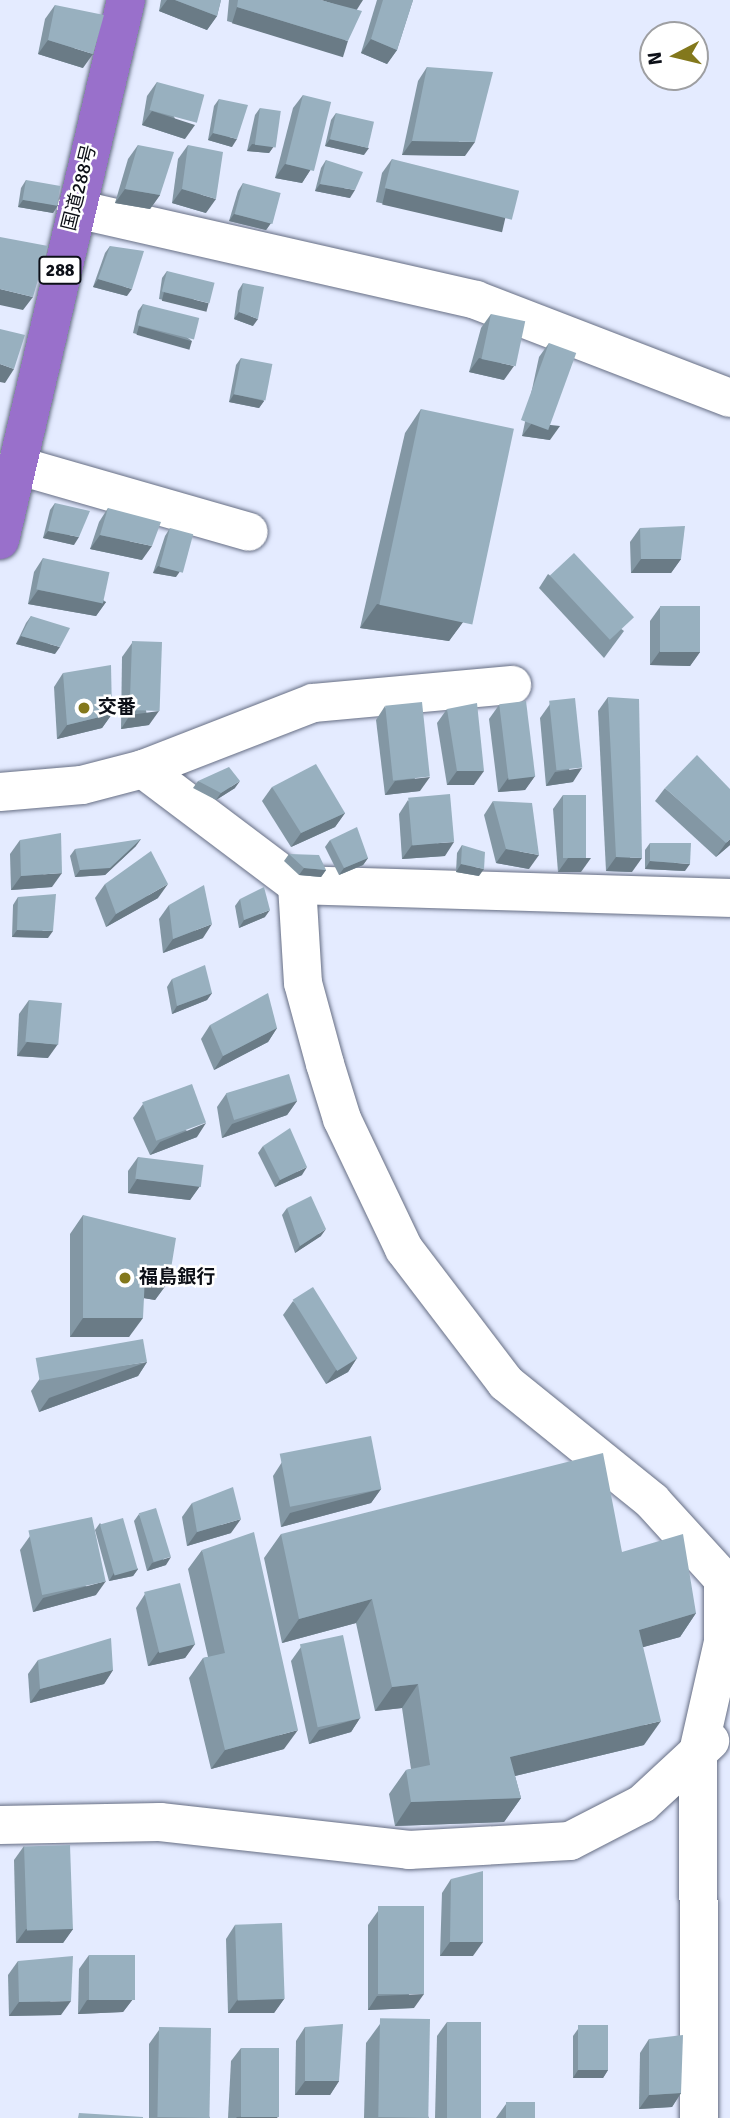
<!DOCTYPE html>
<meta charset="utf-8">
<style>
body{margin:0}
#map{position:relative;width:730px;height:2118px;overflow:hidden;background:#e4ebff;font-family:Signika,"Noto Sans JP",sans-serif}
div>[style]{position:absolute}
.roads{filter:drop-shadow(0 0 2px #666e84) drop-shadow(0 0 2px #666e84)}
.minor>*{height:38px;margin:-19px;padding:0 19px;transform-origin:19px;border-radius:19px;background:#fff}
.highway>*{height:38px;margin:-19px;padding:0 19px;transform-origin:19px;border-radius:19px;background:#9970cb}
.wall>*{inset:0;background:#8397a4}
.shaded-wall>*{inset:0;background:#6a7b86;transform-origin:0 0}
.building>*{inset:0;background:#98b0bf;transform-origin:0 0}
.dots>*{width:19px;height:19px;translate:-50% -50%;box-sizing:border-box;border:4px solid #fff;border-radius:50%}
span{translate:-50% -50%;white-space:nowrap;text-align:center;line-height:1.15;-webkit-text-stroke:5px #fff;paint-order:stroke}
.shield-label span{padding:2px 5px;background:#fff;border:2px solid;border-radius:5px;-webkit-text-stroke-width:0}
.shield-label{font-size:18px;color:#0c0f17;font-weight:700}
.street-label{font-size:19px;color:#0c0f17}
.poi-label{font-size:19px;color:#0c0f17;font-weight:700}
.left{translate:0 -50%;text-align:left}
.north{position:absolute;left:639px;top:21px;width:70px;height:70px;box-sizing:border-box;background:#fff;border:2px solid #9e9fa2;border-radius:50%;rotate:263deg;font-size:19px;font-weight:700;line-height:28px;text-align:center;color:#0c0f17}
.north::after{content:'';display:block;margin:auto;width:24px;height:32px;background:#83781c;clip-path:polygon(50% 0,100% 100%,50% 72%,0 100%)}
</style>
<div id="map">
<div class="roads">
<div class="minor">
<div style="left:76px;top:209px;width:410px;rotate:12.8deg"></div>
<div style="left:476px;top:300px;width:272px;rotate:21.1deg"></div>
<div style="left:16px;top:465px;width:242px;rotate:16deg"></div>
<div style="left:143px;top:769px;width:182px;rotate:-21.2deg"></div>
<div style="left:313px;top:703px;width:200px;rotate:-5.2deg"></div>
<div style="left:0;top:792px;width:82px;rotate:-4.9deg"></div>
<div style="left:82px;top:785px;width:63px;rotate:-14.7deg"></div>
<div style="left:143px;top:769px;width:193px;rotate:37deg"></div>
<div style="left:297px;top:885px;width:433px;rotate:1.7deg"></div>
<div style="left:297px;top:885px;width:98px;rotate:86.5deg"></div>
<div style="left:303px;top:983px;width:84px;rotate:74.8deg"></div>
<div style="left:325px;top:1064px;width:58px;rotate:72.8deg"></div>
<div style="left:342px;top:1119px;width:144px;rotate:64.5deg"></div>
<div style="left:404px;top:1249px;width:168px;rotate:52.7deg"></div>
<div style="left:506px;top:1383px;width:188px;rotate:38.9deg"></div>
<div style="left:652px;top:1501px;width:105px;rotate:47.7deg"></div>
<div style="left:723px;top:1579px;width:63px;rotate:90deg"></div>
<div style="left:723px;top:1642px;width:113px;rotate:102.8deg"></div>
<div style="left:698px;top:1752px;width:366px;rotate:89.8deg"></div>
<div style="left:0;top:1825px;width:160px;rotate:-1.1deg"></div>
<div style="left:160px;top:1822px;width:251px;rotate:6.4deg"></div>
<div style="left:409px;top:1850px;width:161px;rotate:-3.2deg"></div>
<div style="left:570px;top:1841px;width:81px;rotate:-27.2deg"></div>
<div style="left:642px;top:1804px;width:93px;rotate:-42.8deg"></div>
</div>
<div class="highway">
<div style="left:0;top:540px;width:555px;rotate:-76.87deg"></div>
</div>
</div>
<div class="wall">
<div style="clip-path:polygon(161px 0,221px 0,217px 16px,207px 30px,159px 11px)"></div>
<div style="clip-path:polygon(229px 0,320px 0,356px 10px,339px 55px,227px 21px)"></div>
<div style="clip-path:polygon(377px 0,413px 0,397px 50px,387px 64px,361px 53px)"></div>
<div style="clip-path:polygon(55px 5px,83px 68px,38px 54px,45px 19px)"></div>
<div style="clip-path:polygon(427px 67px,465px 156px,402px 155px,418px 81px)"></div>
<div style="clip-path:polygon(157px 82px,185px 139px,142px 125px,147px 96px)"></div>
<div style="clip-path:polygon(303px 95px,311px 169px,302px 183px,275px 178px,293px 108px)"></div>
<div style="clip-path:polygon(219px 99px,232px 147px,208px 140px,214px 106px)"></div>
<div style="clip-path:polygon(260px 108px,274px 146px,269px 153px,247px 151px,255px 115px)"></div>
<div style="clip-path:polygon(336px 113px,364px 155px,325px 146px,331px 120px)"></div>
<div style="clip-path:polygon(138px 145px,160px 195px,150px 209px,115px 203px,128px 159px)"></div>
<div style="clip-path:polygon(188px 145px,206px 213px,172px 203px,178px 159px)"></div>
<div style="clip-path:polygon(392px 159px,497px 229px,376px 202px,382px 173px)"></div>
<div style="clip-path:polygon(326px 160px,350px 198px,315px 191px,321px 168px)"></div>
<div style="clip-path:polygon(26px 180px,58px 205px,53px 213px,18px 207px,21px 188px)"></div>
<div style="clip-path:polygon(243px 183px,271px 223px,266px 230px,229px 221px,238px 191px)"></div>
<div style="clip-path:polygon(110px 246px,127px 296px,93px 287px,105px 253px)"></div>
<div style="clip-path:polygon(167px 271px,204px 310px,159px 299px,162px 278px)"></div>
<div style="clip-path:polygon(243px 283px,253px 326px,234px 319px,238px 291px)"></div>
<div style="clip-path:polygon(143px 304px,192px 341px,186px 348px,133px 333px,138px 311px)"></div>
<div style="clip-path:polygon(491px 314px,504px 380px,469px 372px,481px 328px)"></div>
<div style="clip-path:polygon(549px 343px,550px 440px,522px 436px,539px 357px)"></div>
<div style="clip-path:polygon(241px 358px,264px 401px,259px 408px,229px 402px,236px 365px)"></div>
<div style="clip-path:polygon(421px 409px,466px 618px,449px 641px,360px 628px,405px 433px)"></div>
<div style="clip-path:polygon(55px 503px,74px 545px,43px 538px,50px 510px)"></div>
<div style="clip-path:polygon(108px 508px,142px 560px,90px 549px,99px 522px)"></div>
<div style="clip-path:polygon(170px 528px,176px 577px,153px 573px,165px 536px)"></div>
<div style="clip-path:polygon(640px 528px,681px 559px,671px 573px,631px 573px,630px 542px)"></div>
<div style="clip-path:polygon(43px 558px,106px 602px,96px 616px,28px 604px,34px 572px)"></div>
<div style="clip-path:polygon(548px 574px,624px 631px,604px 658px,539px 588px)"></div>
<div style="clip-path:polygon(660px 607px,700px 652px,690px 666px,650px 665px,650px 621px)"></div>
<div style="clip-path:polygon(31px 616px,55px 654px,16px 644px,26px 623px)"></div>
<div style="clip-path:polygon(132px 643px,149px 725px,121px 729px,122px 657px)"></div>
<div style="clip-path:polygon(63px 673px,112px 714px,102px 728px,57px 739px,54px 687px)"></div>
<div style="clip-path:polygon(608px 697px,632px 872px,606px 871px,598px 711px)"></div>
<div style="clip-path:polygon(550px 704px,573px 782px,546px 786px,540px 718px)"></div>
<div style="clip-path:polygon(499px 705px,535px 776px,525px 790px,498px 792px,489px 719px)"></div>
<div style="clip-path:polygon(385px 706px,420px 791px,385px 795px,376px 720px)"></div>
<div style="clip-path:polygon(447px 709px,474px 785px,447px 785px,437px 723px)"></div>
<div style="clip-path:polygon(198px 781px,235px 788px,216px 800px,193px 788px)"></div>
<div style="clip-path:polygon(272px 787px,345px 813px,335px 827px,291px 847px,262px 801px)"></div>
<div style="clip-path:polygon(665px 788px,730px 845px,716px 857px,655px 801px)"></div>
<div style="clip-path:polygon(563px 795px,581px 872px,558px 872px,553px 809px)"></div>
<div style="clip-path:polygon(408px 800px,445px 856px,402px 859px,399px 814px)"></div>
<div style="clip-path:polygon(493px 801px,529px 869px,496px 863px,484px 815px)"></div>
<div style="clip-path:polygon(20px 840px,52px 887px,11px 890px,10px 854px)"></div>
<div style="clip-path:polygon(330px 840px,368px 858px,363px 865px,339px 875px,325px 847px)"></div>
<div style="clip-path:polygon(650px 843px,685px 871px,645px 869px,645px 850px)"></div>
<div style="clip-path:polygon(462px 845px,479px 876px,456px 872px,457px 853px)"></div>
<div style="clip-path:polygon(136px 846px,105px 875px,75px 877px,70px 856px,75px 849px)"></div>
<div style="clip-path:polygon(289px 854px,326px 870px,321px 877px,299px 875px,284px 861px)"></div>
<div style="clip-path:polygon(105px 884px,158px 898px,106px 927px,95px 898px)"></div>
<div style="clip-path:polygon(18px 897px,48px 938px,12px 937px,13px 905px)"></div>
<div style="clip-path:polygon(240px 899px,265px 917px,239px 928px,235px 906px)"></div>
<div style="clip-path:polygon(169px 905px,203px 938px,163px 953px,159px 919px)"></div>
<div style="clip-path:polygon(172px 979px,212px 993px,207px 1000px,172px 1014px,167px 987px)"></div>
<div style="clip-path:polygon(29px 1000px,48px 1058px,17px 1056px,19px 1014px)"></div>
<div style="clip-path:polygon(210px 1025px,277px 1028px,268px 1042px,214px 1070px,201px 1039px)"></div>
<div style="clip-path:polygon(226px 1094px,297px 1101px,287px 1115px,222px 1138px,217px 1107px)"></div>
<div style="clip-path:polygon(143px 1104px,197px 1137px,150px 1155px,133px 1118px)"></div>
<div style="clip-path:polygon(263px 1146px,302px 1175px,275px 1187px,258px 1153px)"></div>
<div style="clip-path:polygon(138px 1157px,200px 1186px,190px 1200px,128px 1193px,128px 1171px)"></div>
<div style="clip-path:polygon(287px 1208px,321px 1236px,295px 1253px,282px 1215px)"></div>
<div style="clip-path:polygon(83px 1215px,169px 1281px,155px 1300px,144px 1298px,129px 1337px,70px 1337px,70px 1234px)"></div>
<div style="clip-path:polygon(293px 1301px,357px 1358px,348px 1372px,326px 1384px,283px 1315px)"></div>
<div style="clip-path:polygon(147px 1362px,138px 1376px,39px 1412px,31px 1391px,41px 1377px)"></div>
<div style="clip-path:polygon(282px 1462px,381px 1489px,371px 1503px,281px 1527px,273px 1476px)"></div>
<div style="clip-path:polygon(192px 1503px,231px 1533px,187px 1546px,182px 1517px)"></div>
<div style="clip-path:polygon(139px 1514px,166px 1565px,147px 1571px,134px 1521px)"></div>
<div style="clip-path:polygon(100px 1523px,138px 1569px,133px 1576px,109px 1581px,95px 1530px)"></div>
<div style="clip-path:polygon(281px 1534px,622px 1552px,696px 1613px,680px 1637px,643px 1647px,644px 1745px,515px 1776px,521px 1798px,504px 1822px,395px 1826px,389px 1794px,406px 1770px,411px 1769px,402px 1708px,375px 1711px,356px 1623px,282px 1643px,264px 1558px)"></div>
<div style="clip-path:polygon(30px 1536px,96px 1595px,33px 1612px,20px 1550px)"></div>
<div style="clip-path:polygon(202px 1550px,284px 1749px,211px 1769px,189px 1678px,203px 1658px,208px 1657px,188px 1569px)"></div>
<div style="clip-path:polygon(145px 1594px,195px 1644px,185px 1658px,148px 1666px,136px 1608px)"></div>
<div style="clip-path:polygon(301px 1647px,360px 1718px,351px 1732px,309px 1744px,291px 1661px)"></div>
<div style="clip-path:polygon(38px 1660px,113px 1670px,104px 1684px,30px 1703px,28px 1674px)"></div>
<div style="clip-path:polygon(24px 1846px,73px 1929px,63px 1943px,16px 1943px,14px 1860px)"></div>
<div style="clip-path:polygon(451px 1879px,473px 1956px,440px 1956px,442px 1893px)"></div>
<div style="clip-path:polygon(378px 1911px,414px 2008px,368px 2010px,368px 1925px)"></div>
<div style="clip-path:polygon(235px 1925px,284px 1999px,274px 2013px,228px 2013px,226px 1939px)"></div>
<div style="clip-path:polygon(89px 1955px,133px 1999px,123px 2012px,78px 2014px,79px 1969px)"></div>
<div style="clip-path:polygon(18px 1961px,61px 2015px,9px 2016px,8px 1975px)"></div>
<div style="clip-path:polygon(447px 2022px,481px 2118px,435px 2118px,437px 2036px)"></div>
<div style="clip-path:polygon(380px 2024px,429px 2118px,364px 2118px,366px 2043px)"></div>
<div style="clip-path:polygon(305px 2027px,339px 2081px,330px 2095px,295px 2095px,296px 2041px)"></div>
<div style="clip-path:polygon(578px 2029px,608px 2070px,603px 2078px,573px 2078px,573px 2036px)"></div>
<div style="clip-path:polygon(159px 2030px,210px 2118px,149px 2118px,149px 2044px)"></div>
<div style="clip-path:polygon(649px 2039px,681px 2093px,672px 2107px,639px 2109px,640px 2053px)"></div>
<div style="clip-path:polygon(241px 2048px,277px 2118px,228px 2118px,231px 2061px)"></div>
<div style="clip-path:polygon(506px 2104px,535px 2118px,496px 2118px)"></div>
</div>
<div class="shaded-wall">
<div style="clip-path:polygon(167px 0,175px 0,217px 16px,207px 30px,159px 11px)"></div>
<div style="clip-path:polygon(321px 0,363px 0,356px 11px)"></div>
<div style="left:237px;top:7px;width:116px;height:17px;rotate:17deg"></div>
<div style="clip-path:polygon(371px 39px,397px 50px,387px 64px,361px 53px)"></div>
<div style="clip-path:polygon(48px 40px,93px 54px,83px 68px,38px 54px)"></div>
<div style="clip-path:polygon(152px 111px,195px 125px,185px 139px,142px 125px)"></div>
<div style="clip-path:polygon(213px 133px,237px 139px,232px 147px,208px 140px)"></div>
<div style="clip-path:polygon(330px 139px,369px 148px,364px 155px,325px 146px)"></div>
<div style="clip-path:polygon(412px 141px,475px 142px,465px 156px,402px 155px)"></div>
<div style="clip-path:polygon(252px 144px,274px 146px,269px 153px,247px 151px)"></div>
<div style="clip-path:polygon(285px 164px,311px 169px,302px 183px,275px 178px)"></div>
<div style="clip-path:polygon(320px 184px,355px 190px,350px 198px,315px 191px)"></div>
<div style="left:386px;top:188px;width:123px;height:17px;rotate:13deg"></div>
<div style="clip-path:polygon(125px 189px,160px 195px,150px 209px,115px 203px)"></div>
<div style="clip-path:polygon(182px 189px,216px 199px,206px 213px,172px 203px)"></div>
<div style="clip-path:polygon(23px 200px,58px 205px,53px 213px,18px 207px)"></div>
<div style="clip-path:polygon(234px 214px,271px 223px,266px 230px,229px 221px)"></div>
<div style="clip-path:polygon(98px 279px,132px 289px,127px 296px,93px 287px)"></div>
<div style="clip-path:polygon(0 289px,33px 297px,23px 310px,0 305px)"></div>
<div style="left:164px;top:292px;width:46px;height:9px;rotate:14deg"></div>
<div style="clip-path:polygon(239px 312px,258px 319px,253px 326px,234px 319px)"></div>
<div style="left:139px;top:326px;width:55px;height:9px;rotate:16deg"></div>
<div style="clip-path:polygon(479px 358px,514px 366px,504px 380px,469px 372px)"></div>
<div style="clip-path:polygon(0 364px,14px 369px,5px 383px,0 382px)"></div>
<div style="clip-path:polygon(234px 394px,264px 401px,259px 408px,229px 402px)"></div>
<div style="clip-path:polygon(532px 423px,560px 426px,550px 440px,522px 436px)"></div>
<div style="clip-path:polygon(48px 531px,79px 537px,74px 545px,43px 538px)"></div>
<div style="clip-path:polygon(100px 535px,152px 546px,142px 560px,90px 549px)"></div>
<div style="clip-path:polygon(641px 559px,681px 559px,671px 573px,631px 573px)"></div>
<div style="clip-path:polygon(158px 566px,181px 570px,176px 577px,153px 573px)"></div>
<div style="clip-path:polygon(38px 590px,106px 602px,96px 616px,28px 604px)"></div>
<div style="clip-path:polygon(377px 604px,466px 618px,449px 641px,360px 628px)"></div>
<div style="clip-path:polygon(21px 636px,60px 647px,55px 654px,16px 644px)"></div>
<div style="clip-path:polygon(660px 651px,700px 652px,690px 666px,650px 665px)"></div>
<div style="clip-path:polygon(159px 711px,149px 725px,121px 729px,130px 715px)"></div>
<div style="clip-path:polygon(112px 714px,102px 728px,57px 739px,67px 725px)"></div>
<div style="clip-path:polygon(582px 768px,573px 782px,546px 786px,555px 772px)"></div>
<div style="clip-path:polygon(457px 771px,484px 771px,474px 785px,447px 785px)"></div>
<div style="clip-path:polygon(535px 776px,525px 790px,498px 792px,508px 778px)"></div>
<div style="clip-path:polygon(430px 777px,420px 791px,385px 795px,395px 781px)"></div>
<div style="clip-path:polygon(240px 781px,235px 788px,216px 800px,221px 793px)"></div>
<div style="clip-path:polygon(345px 813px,335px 827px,291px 847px,301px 833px)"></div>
<div style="clip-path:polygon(141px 839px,136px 846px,105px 875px,75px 877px,80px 870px)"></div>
<div style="clip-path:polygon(730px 839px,730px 845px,716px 857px,726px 843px)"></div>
<div style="clip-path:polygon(454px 842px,445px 856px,402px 859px,412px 845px)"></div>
<div style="clip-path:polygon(506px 849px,539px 855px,529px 869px,496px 863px)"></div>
<div style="clip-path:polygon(616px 857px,642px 858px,632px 872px,606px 871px)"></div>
<div style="clip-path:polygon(368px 858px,363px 865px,339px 875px,344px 868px)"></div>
<div style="clip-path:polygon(568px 858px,591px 858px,581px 872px,558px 872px)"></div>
<div style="clip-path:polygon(650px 861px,690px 864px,685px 871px,645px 869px)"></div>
<div style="clip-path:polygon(461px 864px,484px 869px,479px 876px,456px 872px)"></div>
<div style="clip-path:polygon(304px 868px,326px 870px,321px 877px,299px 875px)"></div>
<div style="clip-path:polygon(62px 873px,52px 887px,11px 890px,21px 876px)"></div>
<div style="clip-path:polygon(168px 884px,158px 898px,106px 927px,116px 914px)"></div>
<div style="clip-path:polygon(270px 910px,265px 917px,239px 928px,244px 920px)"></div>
<div style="clip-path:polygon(212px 924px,203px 938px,163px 953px,173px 939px)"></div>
<div style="clip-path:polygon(17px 930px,53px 931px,48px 938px,12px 937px)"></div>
<div style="clip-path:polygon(212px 993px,207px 1000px,172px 1014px,177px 1006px)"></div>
<div style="clip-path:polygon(277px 1028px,268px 1042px,214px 1070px,223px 1056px)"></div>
<div style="clip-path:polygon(27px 1042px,58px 1044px,48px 1058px,17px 1056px)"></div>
<div style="clip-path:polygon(297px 1101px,287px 1115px,222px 1138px,232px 1124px)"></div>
<div style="clip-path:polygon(206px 1123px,197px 1137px,150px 1155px,160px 1142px)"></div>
<div style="clip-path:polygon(307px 1167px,302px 1175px,275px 1187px,280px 1180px)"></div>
<div style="clip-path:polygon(137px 1179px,200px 1186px,190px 1200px,128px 1193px)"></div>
<div style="clip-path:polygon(326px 1229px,321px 1236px,295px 1253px,300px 1246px)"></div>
<div style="clip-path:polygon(145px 1276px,169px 1281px,155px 1300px,131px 1296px)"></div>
<div style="clip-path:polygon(83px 1318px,143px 1318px,129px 1337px,70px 1337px)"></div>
<div style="clip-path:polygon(357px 1358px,348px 1372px,326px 1384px,336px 1370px)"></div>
<div style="clip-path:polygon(147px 1362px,138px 1376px,39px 1412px,49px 1398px)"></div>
<div style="clip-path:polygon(381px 1489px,371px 1503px,281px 1527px,290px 1513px)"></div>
<div style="clip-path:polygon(241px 1519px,231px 1533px,187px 1546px,197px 1532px)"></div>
<div style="clip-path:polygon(171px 1557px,166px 1565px,147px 1571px,152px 1563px)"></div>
<div style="clip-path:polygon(138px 1569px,133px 1576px,109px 1581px,114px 1573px)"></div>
<div style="clip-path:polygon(106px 1581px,96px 1595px,33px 1612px,43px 1598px)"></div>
<div style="clip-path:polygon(372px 1599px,356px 1623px,282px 1643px,299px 1619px)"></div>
<div style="clip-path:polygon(696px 1613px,680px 1637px,622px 1653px,639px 1630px)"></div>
<div style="clip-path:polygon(195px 1644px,185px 1658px,148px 1666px,158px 1652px)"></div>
<div style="clip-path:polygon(113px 1670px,104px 1684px,30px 1703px,40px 1689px)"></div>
<div style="clip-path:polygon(418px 1684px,402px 1708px,375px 1711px,392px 1687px)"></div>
<div style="clip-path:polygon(360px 1718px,351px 1732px,309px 1744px,319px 1730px)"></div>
<div style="clip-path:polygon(661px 1721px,644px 1745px,494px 1781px,510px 1757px)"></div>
<div style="clip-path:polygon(298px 1730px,284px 1749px,211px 1769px,225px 1750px)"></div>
<div style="clip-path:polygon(521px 1798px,504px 1822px,395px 1826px,411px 1802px)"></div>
<div style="clip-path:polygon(26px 1929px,73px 1929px,63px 1943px,16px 1943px)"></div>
<div style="clip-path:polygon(450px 1942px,483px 1942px,473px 1956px,440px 1956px)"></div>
<div style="clip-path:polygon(424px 1994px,414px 2008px,368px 2010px,377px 1996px)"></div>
<div style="clip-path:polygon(133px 1999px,123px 2012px,78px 2014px,87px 2000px)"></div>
<div style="clip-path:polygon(238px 1999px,284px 1999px,274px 2013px,228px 2013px)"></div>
<div style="clip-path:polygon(71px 2001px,61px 2015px,9px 2016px,19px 2002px)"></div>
<div style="clip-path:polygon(578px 2070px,608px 2070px,603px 2078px,573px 2078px)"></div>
<div style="clip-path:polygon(305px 2081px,339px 2081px,330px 2095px,295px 2095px)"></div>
<div style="clip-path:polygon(681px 2093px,672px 2107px,639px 2109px,649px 2095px)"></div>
<div style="clip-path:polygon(279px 2115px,277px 2118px,236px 2118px,237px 2117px)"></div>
</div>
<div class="building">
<div style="clip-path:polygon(175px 0,221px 0,217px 16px)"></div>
<div style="clip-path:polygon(238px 0,320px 0,362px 11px,348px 41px,237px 7px)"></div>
<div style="clip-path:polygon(383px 0,413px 0,397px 50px,371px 39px)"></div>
<div style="clip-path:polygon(55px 5px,104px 15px,93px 54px,48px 40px)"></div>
<div style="clip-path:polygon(427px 67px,493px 72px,475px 142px,412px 141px)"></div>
<div style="left:157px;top:82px;width:49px;height:29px;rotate:15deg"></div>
<div style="left:303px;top:95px;width:29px;height:71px;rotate:14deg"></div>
<div style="clip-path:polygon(219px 99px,248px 105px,237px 139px,213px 133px)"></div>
<div style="left:260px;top:108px;width:21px;height:37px;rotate:8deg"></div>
<div style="left:336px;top:113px;width:39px;height:27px;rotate:13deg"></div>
<div style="clip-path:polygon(138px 145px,174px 152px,160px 195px,125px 189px)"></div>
<div style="clip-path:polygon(188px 145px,223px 152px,216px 199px,182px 189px)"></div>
<div style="left:392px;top:159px;width:131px;height:30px;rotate:14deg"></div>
<div style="clip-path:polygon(326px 160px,363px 172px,355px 190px,320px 184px)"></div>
<div style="left:26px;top:180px;width:35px;height:20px;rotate:10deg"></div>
<div style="left:243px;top:183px;width:39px;height:32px;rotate:15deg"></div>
<div style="clip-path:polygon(0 237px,48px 246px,33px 297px,0 289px)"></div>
<div style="clip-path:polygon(110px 246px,144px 251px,132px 289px,98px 279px)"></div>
<div style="left:167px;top:271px;width:49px;height:21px;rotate:14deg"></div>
<div style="clip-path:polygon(243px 283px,264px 287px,258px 319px,239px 312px)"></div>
<div style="left:143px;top:304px;width:58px;height:22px;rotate:14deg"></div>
<div style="left:491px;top:314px;width:35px;height:46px;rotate:12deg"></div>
<div style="clip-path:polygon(0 329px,25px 335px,14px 369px,0 364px)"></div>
<div style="left:549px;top:343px;width:29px;height:82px;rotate:20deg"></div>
<div style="left:241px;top:358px;width:32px;height:37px;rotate:11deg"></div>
<div style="left:421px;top:409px;width:95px;height:200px;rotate:12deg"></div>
<div style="clip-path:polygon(55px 503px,90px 511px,79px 537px,48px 531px)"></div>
<div style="clip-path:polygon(108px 508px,161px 522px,152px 546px,100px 535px)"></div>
<div style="clip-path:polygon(685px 526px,681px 559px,641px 559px,640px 528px)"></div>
<div style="left:170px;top:528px;width:24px;height:40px;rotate:15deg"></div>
<div style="left:574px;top:553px;width:88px;height:33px;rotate:47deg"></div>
<div style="left:43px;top:558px;width:68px;height:32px;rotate:12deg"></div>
<div style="left:700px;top:606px;width:46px;height:40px;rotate:90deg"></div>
<div style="clip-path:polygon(31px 616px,70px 628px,60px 647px,21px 636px)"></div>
<div style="left:162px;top:642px;width:69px;height:30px;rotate:92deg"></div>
<div style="clip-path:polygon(111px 665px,112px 714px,67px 725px,63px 673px)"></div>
<div style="clip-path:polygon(608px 697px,639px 699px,642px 858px,616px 857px)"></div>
<div style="left:575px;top:698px;width:70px;height:26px;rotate:84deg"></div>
<div style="left:526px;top:701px;width:76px;height:27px;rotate:83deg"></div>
<div style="left:422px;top:702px;width:75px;height:37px;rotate:84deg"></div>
<div style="clip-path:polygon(477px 703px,484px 771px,457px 771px,447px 709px)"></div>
<div style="clip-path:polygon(697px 755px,730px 789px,730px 839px,726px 843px,665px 788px)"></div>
<div style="clip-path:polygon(316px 764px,345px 813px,301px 833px,272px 787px)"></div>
<div style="clip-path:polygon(229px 767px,240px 781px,221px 793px,198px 781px)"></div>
<div style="left:450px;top:794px;width:48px;height:42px;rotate:85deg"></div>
<div style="left:563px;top:795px;width:23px;height:63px"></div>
<div style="clip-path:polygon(493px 801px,532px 803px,539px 855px,506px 849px)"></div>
<div style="clip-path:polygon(357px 827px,368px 858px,344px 868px,330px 840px)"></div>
<div style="clip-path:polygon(61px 833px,62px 873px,21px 876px,20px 840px)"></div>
<div style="clip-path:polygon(141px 839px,110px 868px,80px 870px,75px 849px)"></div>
<div style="clip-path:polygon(650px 843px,691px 843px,690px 864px,650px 861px)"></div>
<div style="clip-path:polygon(462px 845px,485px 852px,484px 869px,461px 864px)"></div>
<div style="clip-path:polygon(151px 851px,168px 884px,116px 914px,105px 884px)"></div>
<div style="clip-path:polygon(289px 854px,319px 855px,326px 870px,304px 868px)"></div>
<div style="clip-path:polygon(204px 885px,212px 924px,173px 939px,169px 905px)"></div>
<div style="clip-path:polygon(264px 887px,270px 910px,244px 920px,240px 899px)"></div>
<div style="clip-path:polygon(56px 894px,53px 931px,17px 930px,18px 897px)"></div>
<div style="clip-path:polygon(205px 965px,212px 993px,177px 1006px,172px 979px)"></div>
<div style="clip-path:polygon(268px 993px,277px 1028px,223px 1056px,210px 1025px)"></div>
<div style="left:29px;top:1000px;width:33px;height:42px;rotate:5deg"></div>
<div style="left:289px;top:1074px;width:28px;height:66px;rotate:73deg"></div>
<div style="left:192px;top:1084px;width:41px;height:53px;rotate:70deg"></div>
<div style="clip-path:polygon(290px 1128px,307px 1167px,280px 1180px,263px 1146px)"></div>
<div style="left:138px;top:1157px;width:66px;height:22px;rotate:7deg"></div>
<div style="clip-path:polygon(311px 1196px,326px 1229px,300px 1246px,287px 1208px)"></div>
<div style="clip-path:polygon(83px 1215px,176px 1238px,169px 1281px,145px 1276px,143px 1318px,83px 1318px)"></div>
<div style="left:313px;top:1287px;width:84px;height:24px;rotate:58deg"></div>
<div style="left:143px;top:1339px;width:23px;height:109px;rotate:80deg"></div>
<div style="left:371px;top:1436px;width:54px;height:93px;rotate:79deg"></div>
<div style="clip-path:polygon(603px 1453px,622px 1552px,683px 1534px,696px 1613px,639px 1630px,661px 1721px,510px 1757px,521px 1798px,411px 1802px,406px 1770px,430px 1765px,418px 1684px,392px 1687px,372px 1599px,299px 1619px,281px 1534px)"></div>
<div style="clip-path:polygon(233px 1487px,241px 1519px,197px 1532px,192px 1503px)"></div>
<div style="left:156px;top:1508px;width:51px;height:18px;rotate:73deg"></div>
<div style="left:92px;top:1517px;width:66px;height:65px;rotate:78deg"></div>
<div style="left:123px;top:1518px;width:53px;height:24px;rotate:74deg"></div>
<div style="clip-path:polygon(254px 1532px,298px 1730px,225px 1750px,203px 1658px,225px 1653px,202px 1550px)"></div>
<div style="left:180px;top:1583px;width:63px;height:37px;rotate:76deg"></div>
<div style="left:343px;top:1635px;width:85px;height:44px;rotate:78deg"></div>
<div style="clip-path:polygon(111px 1638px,113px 1670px,40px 1689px,38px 1660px)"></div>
<div style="left:70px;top:1845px;width:84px;height:46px;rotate:88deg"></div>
<div style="clip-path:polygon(483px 1871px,483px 1942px,450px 1942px,451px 1879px)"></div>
<div style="left:424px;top:1906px;width:88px;height:46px;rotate:90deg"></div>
<div style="left:282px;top:1923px;width:76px;height:47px;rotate:88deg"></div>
<div style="left:89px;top:1955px;width:46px;height:45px"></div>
<div style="clip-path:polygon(73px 1956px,71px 2001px,19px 2002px,18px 1961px)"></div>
<div style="left:430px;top:2019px;width:99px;height:50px;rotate:91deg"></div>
<div style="left:447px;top:2022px;width:34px;height:96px"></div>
<div style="clip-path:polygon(343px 2024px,339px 2081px,305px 2081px,305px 2027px)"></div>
<div style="left:608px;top:2025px;width:45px;height:30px;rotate:90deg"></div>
<div style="left:211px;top:2028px;width:90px;height:52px;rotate:91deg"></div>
<div style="clip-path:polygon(683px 2035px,681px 2093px,649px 2095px,649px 2039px)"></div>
<div style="left:241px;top:2048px;width:38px;height:69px"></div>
<div style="left:535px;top:2102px;width:16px;height:29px;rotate:90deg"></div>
<div style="clip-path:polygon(79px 2113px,143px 2117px,143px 2118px,78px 2118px)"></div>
</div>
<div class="dots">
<div style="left:84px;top:708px;background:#83781c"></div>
<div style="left:125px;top:1278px;background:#83781c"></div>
</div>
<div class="shield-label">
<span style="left:60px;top:270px">288</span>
</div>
<div class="street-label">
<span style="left:80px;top:188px;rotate:-76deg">国道288号</span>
</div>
<div class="poi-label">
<span class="left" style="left:98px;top:708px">交番</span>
<span class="left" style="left:139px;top:1278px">福島銀行</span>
</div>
<div class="north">N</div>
</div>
